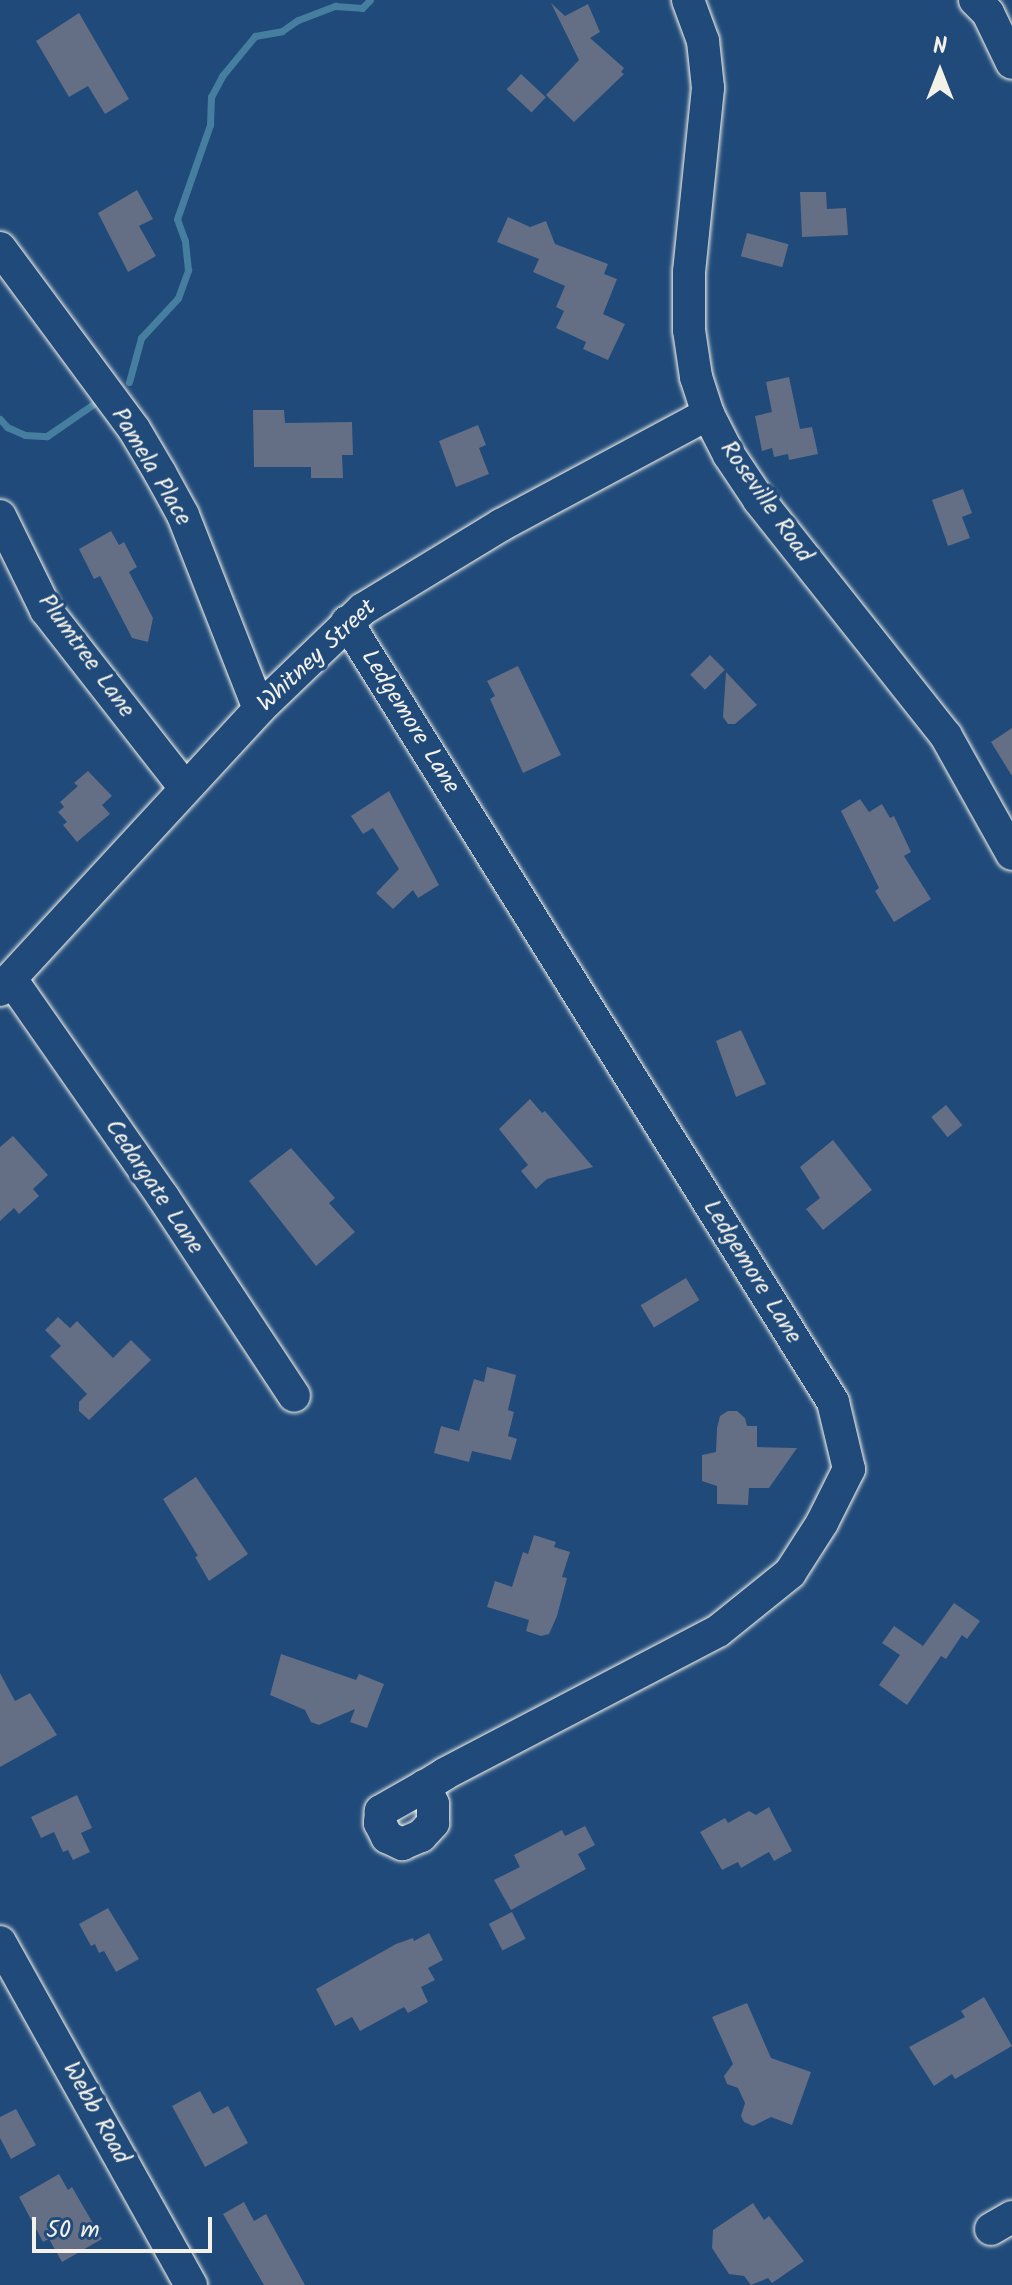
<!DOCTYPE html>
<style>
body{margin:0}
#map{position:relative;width:1012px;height:2285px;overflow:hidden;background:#1f4a7a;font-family:Kalam,sans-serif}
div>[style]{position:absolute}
.stream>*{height:7px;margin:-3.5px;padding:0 3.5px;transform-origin:3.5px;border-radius:3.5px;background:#467e9f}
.building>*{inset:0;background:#646e84;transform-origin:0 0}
.roads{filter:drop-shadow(0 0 2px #f4f1e8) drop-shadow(0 0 2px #f4f1e8)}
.minor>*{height:32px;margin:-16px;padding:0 16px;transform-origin:16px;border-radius:16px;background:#1f4a7a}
span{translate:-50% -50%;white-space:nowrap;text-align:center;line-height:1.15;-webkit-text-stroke:7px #1f4a7a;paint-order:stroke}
.street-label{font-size:24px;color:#f4f1e8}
.north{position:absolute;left:900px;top:32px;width:80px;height:80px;-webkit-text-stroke:6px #1f4a7a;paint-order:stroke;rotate:0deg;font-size:22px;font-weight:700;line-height:32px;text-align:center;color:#f4f1e8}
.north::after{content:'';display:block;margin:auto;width:28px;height:36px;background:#f4f1e8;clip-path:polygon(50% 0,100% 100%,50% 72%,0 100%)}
.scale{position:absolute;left:32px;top:2217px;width:180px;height:36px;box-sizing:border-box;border:4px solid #f4f1e8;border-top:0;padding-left:10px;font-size:24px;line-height:28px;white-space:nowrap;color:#f4f1e8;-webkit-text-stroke:6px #1f4a7a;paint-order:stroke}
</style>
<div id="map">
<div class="stream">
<div style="left:129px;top:382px;width:46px;rotate:-74.7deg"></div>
<div style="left:141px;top:338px;width:54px;rotate:-47.2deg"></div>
<div style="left:178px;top:298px;width:30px;rotate:-70deg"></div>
<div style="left:188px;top:270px;width:29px;rotate:-96deg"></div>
<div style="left:185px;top:241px;width:23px;rotate:-110deg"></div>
<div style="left:177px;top:219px;width:100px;rotate:-70.7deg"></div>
<div style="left:210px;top:125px;width:28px;rotate:-88deg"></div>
<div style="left:211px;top:97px;width:24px;rotate:-62deg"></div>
<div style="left:222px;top:76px;width:52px;rotate:-50.5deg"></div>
<div style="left:255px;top:36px;width:27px;rotate:-10deg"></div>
<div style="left:282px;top:31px;width:19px;rotate:-35deg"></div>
<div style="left:298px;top:20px;width:40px;rotate:-21deg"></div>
<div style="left:335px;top:6px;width:27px;rotate:4deg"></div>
<div style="left:362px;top:8px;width:11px;rotate:-45deg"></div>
<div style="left:0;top:419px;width:11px;rotate:49deg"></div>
<div style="left:7px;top:427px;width:20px;rotate:24deg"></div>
<div style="left:25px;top:435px;width:22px;rotate:3deg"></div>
<div style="left:47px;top:436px;width:62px;rotate:-34.5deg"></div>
</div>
<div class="building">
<div style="clip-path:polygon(551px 3px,565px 16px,588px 4px,600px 32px,590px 38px,624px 68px,621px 72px,624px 74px,574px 122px,546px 95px,579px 60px)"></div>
<div style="clip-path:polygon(79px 13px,129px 99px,105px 114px,88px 86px,69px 97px,36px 41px)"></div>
<div style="left:521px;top:74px;width:34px;height:21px;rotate:43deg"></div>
<div style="clip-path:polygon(137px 190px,153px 219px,139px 226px,156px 256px,128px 272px,98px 213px)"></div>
<div style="clip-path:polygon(800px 192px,826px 192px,827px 209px,846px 208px,848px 235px,802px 237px)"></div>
<div style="clip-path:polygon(508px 217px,530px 227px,546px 221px,555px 244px,608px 264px,604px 274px,617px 279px,603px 314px,625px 324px,608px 360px,583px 349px,586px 342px,556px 328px,564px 311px,556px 307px,565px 286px,533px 272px,539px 259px,497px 242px)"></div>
<div style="left:747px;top:233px;width:43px;height:24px;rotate:15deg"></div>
<div style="clip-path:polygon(789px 377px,800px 429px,812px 427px,818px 454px,789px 460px,788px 454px,774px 457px,772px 448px,762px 451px,755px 416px,772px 412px,766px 382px)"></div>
<div style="clip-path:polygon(253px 410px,284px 410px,285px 423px,352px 422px,353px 455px,342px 455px,343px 478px,311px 478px,311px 467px,254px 467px)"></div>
<div style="clip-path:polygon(478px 425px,486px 445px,479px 448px,489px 474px,456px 487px,439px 441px)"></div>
<div style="clip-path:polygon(963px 489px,972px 513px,962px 517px,970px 538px,948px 546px,932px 500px)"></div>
<div style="clip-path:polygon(111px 531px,119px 545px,124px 542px,137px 567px,129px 572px,153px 618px,148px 642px,132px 638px,100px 576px,94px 579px,79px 549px)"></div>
<div style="left:710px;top:655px;width:21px;height:28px;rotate:45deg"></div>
<div style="clip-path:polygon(518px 666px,561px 755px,523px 773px,490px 699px,495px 696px,487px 681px)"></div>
<div style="clip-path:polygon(726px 672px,757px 705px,735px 724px,728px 724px,723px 717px)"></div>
<div style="clip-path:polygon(1012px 728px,1012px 776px,991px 742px)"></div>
<div style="clip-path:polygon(88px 771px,112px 796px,102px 805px,110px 814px,77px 842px,63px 825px,67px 822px,58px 812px,64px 807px,60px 802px,78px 786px,74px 783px)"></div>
<div style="clip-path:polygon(389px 791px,439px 885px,418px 898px,413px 890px,393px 909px,376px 893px,399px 869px,373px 828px,363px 834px,351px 816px)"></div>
<div style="clip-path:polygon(860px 799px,869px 812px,882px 804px,890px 818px,894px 816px,911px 852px,904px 856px,931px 899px,894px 922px,875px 891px,879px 888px,841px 811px)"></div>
<div style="clip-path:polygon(741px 1030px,766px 1084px,736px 1097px,716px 1041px)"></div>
<div style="clip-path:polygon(530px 1099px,542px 1113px,545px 1111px,593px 1167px,547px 1179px,536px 1189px,521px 1171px,528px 1165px,499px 1129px)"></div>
<div style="left:946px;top:1105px;width:26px;height:19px;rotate:51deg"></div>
<div style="clip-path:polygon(13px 1136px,48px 1175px,33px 1189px,39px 1196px,19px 1214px,14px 1208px,0 1221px,0 1147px)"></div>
<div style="clip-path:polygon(833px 1140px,872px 1190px,823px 1230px,806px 1209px,820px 1198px,800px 1167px)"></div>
<div style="clip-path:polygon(291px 1148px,335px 1198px,329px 1203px,355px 1232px,316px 1266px,249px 1181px)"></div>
<div style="left:686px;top:1278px;width:26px;height:53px;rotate:59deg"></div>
<div style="clip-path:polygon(58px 1317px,70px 1328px,77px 1321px,113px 1358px,131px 1340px,151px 1360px,89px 1420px,79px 1411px,79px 1402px,87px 1394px,50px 1356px,61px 1346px,45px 1330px)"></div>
<div style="clip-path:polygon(487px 1367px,516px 1375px,508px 1410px,514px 1412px,508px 1436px,517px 1439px,511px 1460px,472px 1451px,469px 1462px,434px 1453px,441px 1426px,459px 1431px,474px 1379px,484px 1382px)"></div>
<div style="clip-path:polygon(728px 1411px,737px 1411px,745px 1418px,747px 1426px,757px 1426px,757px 1447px,797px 1448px,769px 1488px,749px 1488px,748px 1505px,717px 1504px,717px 1486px,702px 1481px,702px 1455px,716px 1452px,717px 1428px,720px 1416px)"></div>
<div style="clip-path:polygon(196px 1477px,248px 1554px,209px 1581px,195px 1557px,198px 1556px,163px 1499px)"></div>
<div style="clip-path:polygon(534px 1535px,556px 1542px,554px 1547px,570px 1552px,562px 1577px,567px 1578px,557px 1616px,549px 1634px,541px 1636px,526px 1631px,529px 1620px,487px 1607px,495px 1581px,512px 1587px,523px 1552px,528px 1554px)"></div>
<div style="clip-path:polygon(954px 1603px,980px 1621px,967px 1639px,962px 1635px,946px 1659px,941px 1656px,907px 1705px,879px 1685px,900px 1655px,882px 1643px,894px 1626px,923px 1646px)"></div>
<div style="clip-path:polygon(281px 1654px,356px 1680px,359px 1674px,384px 1684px,367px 1728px,350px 1722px,355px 1709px,319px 1725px,311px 1722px,305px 1710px,270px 1695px)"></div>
<div style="clip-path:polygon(0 1673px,15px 1701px,30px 1693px,57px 1735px,0 1767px)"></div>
<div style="clip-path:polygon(77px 1795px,92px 1828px,81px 1833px,90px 1852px,73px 1860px,68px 1850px,63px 1852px,54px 1832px,41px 1838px,31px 1817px)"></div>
<div style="clip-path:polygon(769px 1807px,792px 1851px,774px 1861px,769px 1852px,741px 1868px,738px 1862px,722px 1870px,700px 1832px,725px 1818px,728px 1823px,749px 1811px,756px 1815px)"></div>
<div style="clip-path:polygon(585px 1826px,595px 1845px,578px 1854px,586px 1869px,511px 1910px,494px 1880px,520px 1867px,514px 1855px,562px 1830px,565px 1836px)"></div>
<div style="clip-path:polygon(108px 1908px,139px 1959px,116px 1972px,104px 1951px,99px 1953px,95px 1944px,91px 1946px,79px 1924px)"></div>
<div style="left:512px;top:1912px;width:30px;height:26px;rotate:63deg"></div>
<div style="clip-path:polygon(429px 1933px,443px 1960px,428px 1968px,435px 1980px,421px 1987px,428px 2002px,408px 2013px,404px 2007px,360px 2031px,352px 2017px,335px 2026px,316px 1989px,396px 1944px,413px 1938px,414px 1941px)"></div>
<div style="clip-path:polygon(984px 1997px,1012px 2046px,955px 2079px,952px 2074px,934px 2086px,909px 2047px,965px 2017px,961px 2011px)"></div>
<div style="clip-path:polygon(747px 2003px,771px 2058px,811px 2072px,792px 2125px,771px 2117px,753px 2126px,744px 2122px,741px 2116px,745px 2103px,738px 2088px,727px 2084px,724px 2076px,733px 2064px,712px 2017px)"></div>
<div style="clip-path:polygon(200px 2091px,213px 2114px,228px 2106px,248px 2143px,205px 2167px,172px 2106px)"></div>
<div style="clip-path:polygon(16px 2109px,36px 2145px,11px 2159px,0 2138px,0 2117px)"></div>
<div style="clip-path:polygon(59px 2174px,68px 2190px,72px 2187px,102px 2239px,62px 2262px,49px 2239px,43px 2242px,19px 2197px)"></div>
<div style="clip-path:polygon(244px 2202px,254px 2221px,266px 2214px,305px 2285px,264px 2285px,223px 2214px)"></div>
<div style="clip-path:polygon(753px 2203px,764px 2220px,769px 2216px,804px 2261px,772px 2283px,768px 2278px,751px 2285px,744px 2276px,729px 2274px,712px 2248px,713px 2230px)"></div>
</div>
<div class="roads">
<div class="minor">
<div style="left:688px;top:0;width:44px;rotate:69.9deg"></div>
<div style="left:703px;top:41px;width:47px;rotate:83.9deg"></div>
<div style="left:708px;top:88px;width:185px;rotate:95.9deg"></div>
<div style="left:689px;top:272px;width:58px;rotate:90deg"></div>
<div style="left:689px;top:330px;width:48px;rotate:81.5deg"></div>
<div style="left:696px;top:377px;width:39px;rotate:72deg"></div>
<div style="left:708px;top:414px;width:46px;rotate:62.9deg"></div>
<div style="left:729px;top:455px;width:54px;rotate:56.3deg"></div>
<div style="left:759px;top:500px;width:301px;rotate:51.6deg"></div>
<div style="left:946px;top:736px;width:135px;rotate:60.8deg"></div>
<div style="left:975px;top:0;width:18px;rotate:45deg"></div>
<div style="left:988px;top:13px;width:55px;rotate:64.4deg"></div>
<div style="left:0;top:248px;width:225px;rotate:53.5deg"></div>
<div style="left:134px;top:429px;width:51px;rotate:59.4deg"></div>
<div style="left:160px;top:473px;width:48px;rotate:61.3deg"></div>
<div style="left:183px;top:515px;width:208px;rotate:68.6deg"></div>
<div style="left:0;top:516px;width:105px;rotate:63.9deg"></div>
<div style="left:46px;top:610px;width:226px;rotate:52deg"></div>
<div style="left:347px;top:622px;width:919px;rotate:58.07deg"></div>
<div style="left:833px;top:1402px;width:69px;rotate:76.6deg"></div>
<div style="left:849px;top:1469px;width:60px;rotate:116.6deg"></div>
<div style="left:822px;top:1523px;width:59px;rotate:122.6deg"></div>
<div style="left:790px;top:1573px;width:92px;rotate:141.1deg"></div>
<div style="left:718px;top:1631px;width:308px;rotate:152.4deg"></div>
<div style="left:445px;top:1774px;width:23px;rotate:149deg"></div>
<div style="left:425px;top:1786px;width:51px;rotate:150.4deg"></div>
<div style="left:381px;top:1811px;width:12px;rotate:95deg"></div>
<div style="left:380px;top:1823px;width:16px;rotate:63deg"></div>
<div style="left:387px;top:1837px;width:17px;rotate:25deg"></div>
<div style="left:402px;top:1844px;width:21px;rotate:-23deg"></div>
<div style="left:421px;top:1836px;width:18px;rotate:-47deg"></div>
<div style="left:433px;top:1823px;width:19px;rotate:-90deg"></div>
<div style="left:433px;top:1804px;width:20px;rotate:-114deg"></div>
<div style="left:11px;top:979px;width:266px;rotate:55.1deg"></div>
<div style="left:163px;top:1197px;width:238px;rotate:56.6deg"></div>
<div style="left:0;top:990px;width:382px;rotate:-47.3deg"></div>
<div style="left:259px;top:709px;width:144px;rotate:-43.9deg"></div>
<div style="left:363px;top:609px;width:162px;rotate:-31.3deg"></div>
<div style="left:501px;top:525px;width:235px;rotate:-28.2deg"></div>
<div style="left:0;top:1942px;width:393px;rotate:60.9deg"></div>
<div style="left:991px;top:2229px;width:24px;rotate:-30deg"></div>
</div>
</div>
<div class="street-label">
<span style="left:151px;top:467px;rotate:59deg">Pamela Place</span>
<span style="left:766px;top:502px;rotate:55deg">Roseville Road</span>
<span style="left:86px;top:656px;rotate:54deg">Plumtree Lane</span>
<span style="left:317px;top:656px;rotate:-43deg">Whitney Street</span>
<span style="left:410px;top:722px;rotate:58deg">Ledgemore Lane</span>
<span style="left:154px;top:1187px;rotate:56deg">Cedargate Lane</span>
<span style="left:752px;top:1272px;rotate:58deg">Ledgemore Lane</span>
<span style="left:96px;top:2113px;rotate:61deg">Webb Road</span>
</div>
<div class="north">N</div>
<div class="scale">50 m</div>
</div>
